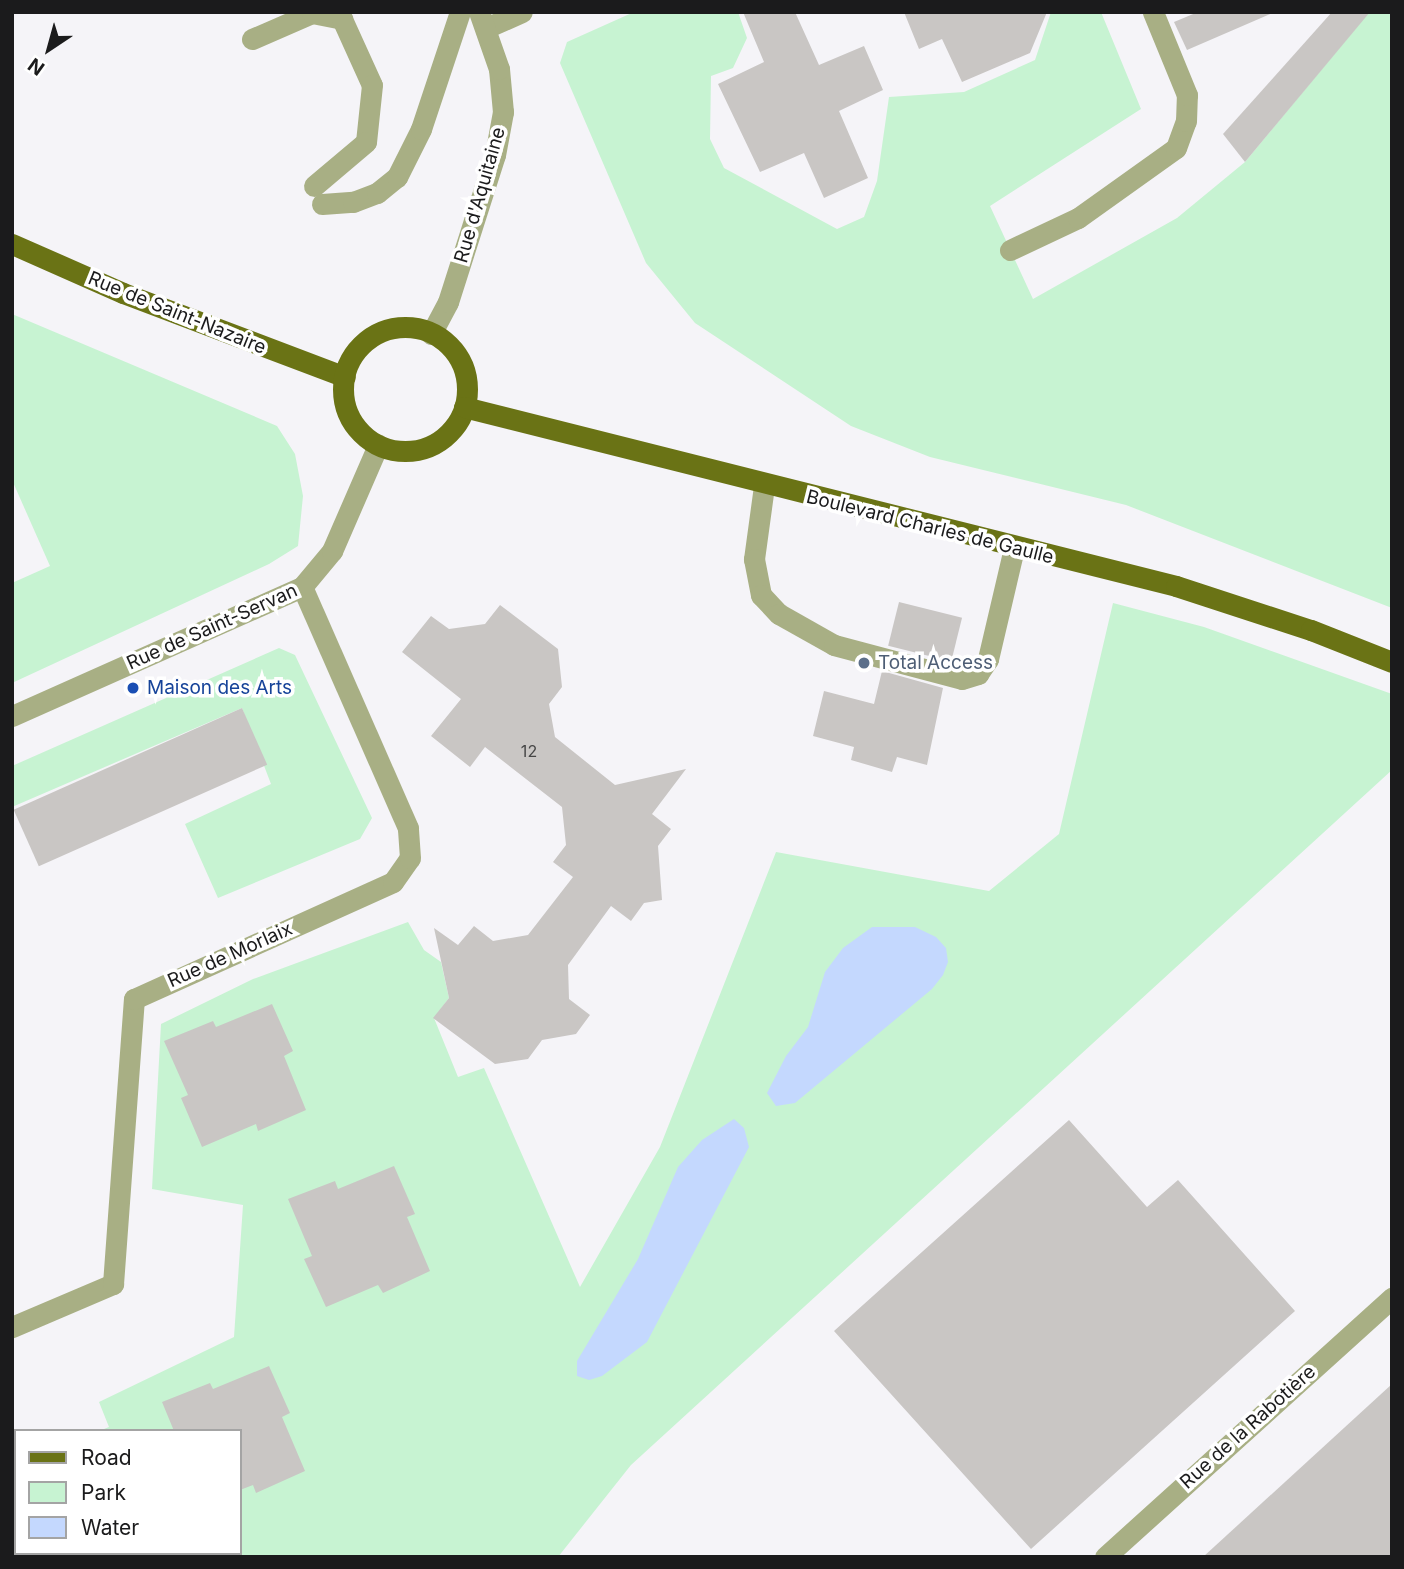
<!DOCTYPE html>
<meta charset="utf-8">
<style>
body{margin:0}
#map{position:relative;width:1404px;height:1569px;overflow:hidden;background:#f5f4f8;font-family:Inter,sans-serif}
div>[style]{position:absolute}
.green>*{inset:0;background:#c7f3d2}
.water>*{inset:0;background:#c4d8fe}
.building>*{inset:0;background:#c9c6c4;transform-origin:0 0}
.minor>*{height:21px;margin:-10.5px;padding:0 10.5px;transform-origin:10.5px;border-radius:10.5px;background:#a8af84}
.major>*{height:21px;margin:-10.5px;padding:0 10.5px;transform-origin:10.5px;border-radius:10.5px;background:#6a7315}
.major>.ring{margin:-10.5px;padding:0;box-sizing:content-box;background:none;border:21px solid #6a7315;border-radius:50%}
.dots>*{width:19px;height:19px;translate:-50% -50%;box-sizing:border-box;border:4px solid #fff;border-radius:50%}
span{translate:-50% -50%;white-space:nowrap;text-align:center;line-height:1.15;-webkit-text-stroke:7px #fff;paint-order:stroke}
.number-label{font-size:16px;color:#464646}
.number-label span{-webkit-text-stroke-width:0}
.street-label{font-size:19px;color:#1b1b1c}
.service-label{font-size:19px;color:#4e5e75}
.left{translate:0 -50%;text-align:left}
.transit-label{font-size:19px;color:#164399}
.frame{position:absolute;inset:0;border:14px solid #1b1b1c;pointer-events:none}
.legend{position:absolute;left:14px;top:1429px;width:228px;height:126px;box-sizing:border-box;background:#fff;border:2px solid #a4a4a4;margin:0;padding:9px 12px;list-style:none;font-size:21px;color:#1b1b1c}
.legend li{display:flex;align-items:center;gap:14px;height:35px}
.legend b{width:35px;border:2px solid #a4a4a4}
.north{position:absolute;left:14px;top:14px;width:70px;height:70px;-webkit-text-stroke:5px #fff;paint-order:stroke;rotate:216deg;font-size:19px;font-weight:700;line-height:28px;text-align:center;color:#1b1b1c}
.north::after{content:'';display:block;margin:auto;width:24px;height:32px;background:#1b1b1c;clip-path:polygon(50% 0,100% 100%,50% 72%,0 100%)}
</style>
<div id="map">
<div class="green">
<div style="clip-path:polygon(634px 12px,738px 12px,747px 38px,733px 68px,711px 76px,710px 139px,724px 168px,837px 229px,864px 217px,877px 181px,889px 97px,964px 92px,1035px 60px,1051px 12px,1101px 12px,1141px 109px,990px 206px,1033px 299px,1177px 218px,1245px 162px,1369px 12px,1392px 12px,1392px 608px,1126px 505px,930px 457px,851px 426px,695px 323px,646px 263px,560px 63px,567px 42px)"></div>
<div style="clip-path:polygon(12px 314px,277px 426px,295px 454px,303px 496px,298px 546px,269px 564px,12px 683px,12px 583px,50px 566px,12px 480px)"></div>
<div style="clip-path:polygon(1113px 603px,1204px 627px,1392px 694px,1392px 770px,631px 1465px,558px 1557px,12px 1557px,16px 1463px,16px 1553px,240px 1553px,240px 1431px,99px 1431px,109px 1427px,99px 1402px,234px 1337px,243px 1205px,152px 1189px,161px 1024px,253px 979px,408px 922px,424px 950px,441px 962px,449px 998px,434px 1018px,458px 1077px,484px 1068px,580px 1287px,660px 1147px,776px 852px,989px 891px,1059px 834px)"></div>
<div style="clip-path:polygon(279px 648px,295px 655px,372px 818px,360px 839px,218px 898px,185px 824px,271px 784px,242px 708px,12px 807px,12px 766px)"></div>
</div>
<div class="water">
<div style="clip-path:polygon(872px 927px,915px 927px,936px 937px,946px 948px,948px 962px,943px 975px,932px 989px,795px 1103px,776px 1106px,767px 1093px,786px 1056px,808px 1027px,825px 972px,843px 948px)"></div>
<div style="clip-path:polygon(734px 1119px,744px 1128px,749px 1147px,647px 1342px,602px 1376px,589px 1380px,577px 1376px,577px 1361px,638px 1259px,678px 1167px,702px 1140px)"></div>
</div>
<div class="building">
<div style="clip-path:polygon(743px 12px,795px 12px,819px 65px,864px 46px,883px 90px,839px 111px,868px 178px,824px 198px,804px 153px,760px 172px,718px 84px,764px 62px)"></div>
<div style="clip-path:polygon(904px 12px,1047px 12px,1030px 53px,962px 82px,942px 39px,919px 49px)"></div>
<div style="clip-path:polygon(1198px 12px,1275px 12px,1187px 50px,1174px 22px)"></div>
<div style="clip-path:polygon(1332px 12px,1370px 12px,1245px 162px,1223px 134px)"></div>
<div style="left:899px;top:602px;width:65px;height:45px;rotate:14deg"></div>
<div style="clip-path:polygon(500px 605px,558px 649px,562px 687px,549px 704px,555px 737px,615px 785px,686px 769px,652px 814px,671px 829px,658px 846px,662px 900px,644px 903px,631px 921px,611px 906px,568px 965px,569px 999px,590px 1015px,576px 1034px,542px 1040px,528px 1059px,495px 1064px,433px 1018px,449px 998px,434px 928px,458px 945px,474px 926px,493px 941px,528px 935px,573px 877px,553px 862px,566px 845px,562px 807px,485px 747px,470px 767px,431px 736px,461px 699px,402px 652px,431px 616px,449px 629px,485px 624px)"></div>
<div style="clip-path:polygon(882px 671px,943px 688px,927px 765px,897px 757px,892px 772px,851px 760px,854px 747px,813px 736px,824px 691px,874px 704px)"></div>
<div style="left:242px;top:708px;width:62px;height:250px;rotate:66deg"></div>
<div style="clip-path:polygon(272px 1004px,293px 1051px,284px 1056px,306px 1110px,258px 1131px,256px 1124px,202px 1147px,181px 1098px,188px 1095px,164px 1041px,213px 1021px,216px 1027px)"></div>
<div style="clip-path:polygon(1069px 1120px,1147px 1207px,1178px 1180px,1295px 1311px,1031px 1549px,834px 1331px)"></div>
<div style="clip-path:polygon(394px 1166px,415px 1214px,407px 1217px,430px 1271px,383px 1293px,378px 1285px,326px 1307px,304px 1259px,312px 1256px,288px 1199px,335px 1181px,338px 1189px)"></div>
<div style="clip-path:polygon(269px 1366px,290px 1413px,282px 1417px,305px 1471px,256px 1493px,253px 1485px,240px 1490px,240px 1431px,174px 1431px,162px 1402px,210px 1383px,213px 1389px)"></div>
<div style="clip-path:polygon(1392px 1384px,1392px 1557px,1203px 1557px)"></div>
</div>
<div class="minor">
<div style="left:486px;top:28px;width:39px;rotate:-24deg"></div>
<div style="left:252px;top:39px;width:65px;rotate:-23.4deg"></div>
<div style="left:312px;top:13px;width:31px;rotate:11deg"></div>
<div style="left:342px;top:19px;width:72px;rotate:65.6deg"></div>
<div style="left:372px;top:85px;width:57px;rotate:96deg"></div>
<div style="left:366px;top:142px;width:68px;rotate:139.8deg"></div>
<div style="left:322px;top:204px;width:31px;rotate:-4deg"></div>
<div style="left:353px;top:202px;width:26px;rotate:-21deg"></div>
<div style="left:377px;top:193px;width:26px;rotate:-39deg"></div>
<div style="left:397px;top:177px;width:54px;rotate:-63.4deg"></div>
<div style="left:421px;top:129px;width:123px;rotate:-71.6deg"></div>
<div style="left:1010px;top:250px;width:75px;rotate:-25.2deg"></div>
<div style="left:1078px;top:218px;width:120px;rotate:-35.5deg"></div>
<div style="left:1176px;top:148px;width:29px;rotate:-70deg"></div>
<div style="left:1186px;top:121px;width:26px;rotate:-88deg"></div>
<div style="left:1187px;top:95px;width:90px;rotate:-112.3deg"></div>
<div style="left:431px;top:334px;width:36px;rotate:-62deg"></div>
<div style="left:448px;top:302px;width:154px;rotate:-72.3deg"></div>
<div style="left:495px;top:155px;width:44px;rotate:-79.5deg"></div>
<div style="left:503px;top:112px;width:43px;rotate:-95.3deg"></div>
<div style="left:499px;top:69px;width:60px;rotate:-109.3deg"></div>
<div style="left:764px;top:486px;width:74px;rotate:97.8deg"></div>
<div style="left:754px;top:559px;width:37px;rotate:79deg"></div>
<div style="left:761px;top:595px;width:26px;rotate:47deg"></div>
<div style="left:779px;top:614px;width:63px;rotate:29.4deg"></div>
<div style="left:834px;top:645px;width:132px;rotate:14.9deg"></div>
<div style="left:962px;top:679px;width:17px;rotate:-17deg"></div>
<div style="left:978px;top:674px;width:18px;rotate:-56deg"></div>
<div style="left:988px;top:659px;width:114px;rotate:-76.8deg"></div>
<div style="left:12px;top:716px;width:317px;rotate:-24deg"></div>
<div style="left:302px;top:587px;width:47px;rotate:-50.2deg"></div>
<div style="left:332px;top:551px;width:116px;rotate:-66.5deg"></div>
<div style="left:12px;top:1327px;width:110px;rotate:-23.1deg"></div>
<div style="left:113px;top:1284px;width:286px;rotate:-85.8deg"></div>
<div style="left:134px;top:999px;width:284px;rotate:-24.3deg"></div>
<div style="left:393px;top:882px;width:29px;rotate:-55deg"></div>
<div style="left:410px;top:858px;width:30px;rotate:-94deg"></div>
<div style="left:408px;top:828px;width:263px;rotate:-113.7deg"></div>
<div style="left:1105px;top:1557px;width:387px;rotate:-42.1deg"></div>
</div>
<div class="major">
<div style="left:12px;top:244px;width:121px;rotate:23.8deg"></div>
<div style="left:123px;top:293px;width:237px;rotate:20.7deg"></div>
<div class="ring" style="left:343px;top:327px;width:103px;height:103px"></div>
<div style="left:464px;top:407px;width:734px;rotate:14.11deg"></div>
<div style="left:1176px;top:586px;width:142px;rotate:18.1deg"></div>
<div style="left:1311px;top:630px;width:87px;rotate:21.6deg"></div>
</div>
<div class="dots">
<div style="left:864px;top:663px;background:#5c6f8a"></div>
<div style="left:133px;top:688px;background:#1a4fb4"></div>
</div>
<div class="number-label">
<span style="left:529px;top:751px">12</span>
</div>
<div class="street-label">
<span style="left:480px;top:195px;rotate:-74deg">Rue d'Aquitaine</span>
<span style="left:177px;top:313px;rotate:22deg">Rue de Saint-Nazaire</span>
<span style="left:930px;top:527px;rotate:14deg">Boulevard Charles de Gaulle</span>
<span style="left:212px;top:627px;rotate:-24deg">Rue de Saint-Servan</span>
<span style="left:230px;top:955px;rotate:-24deg">Rue de Morlaix</span>
<span style="left:1248px;top:1427px;rotate:-42deg">Rue de la Rabotière</span>
</div>
<div class="service-label">
<span class="left" style="left:878px;top:663px">Total Access</span>
</div>
<div class="transit-label">
<span class="left" style="left:147px;top:688px">Maison des Arts</span>
</div>
<div class="frame"></div>
<ul class="legend">
<li><b style="height:9px;background:#6a7315"></b>Road</li>
<li><b style="height:19px;background:#c7f3d2"></b>Park</li>
<li><b style="height:19px;background:#c4d8fe"></b>Water</li>
</ul>
<div class="north">N</div>
</div>
